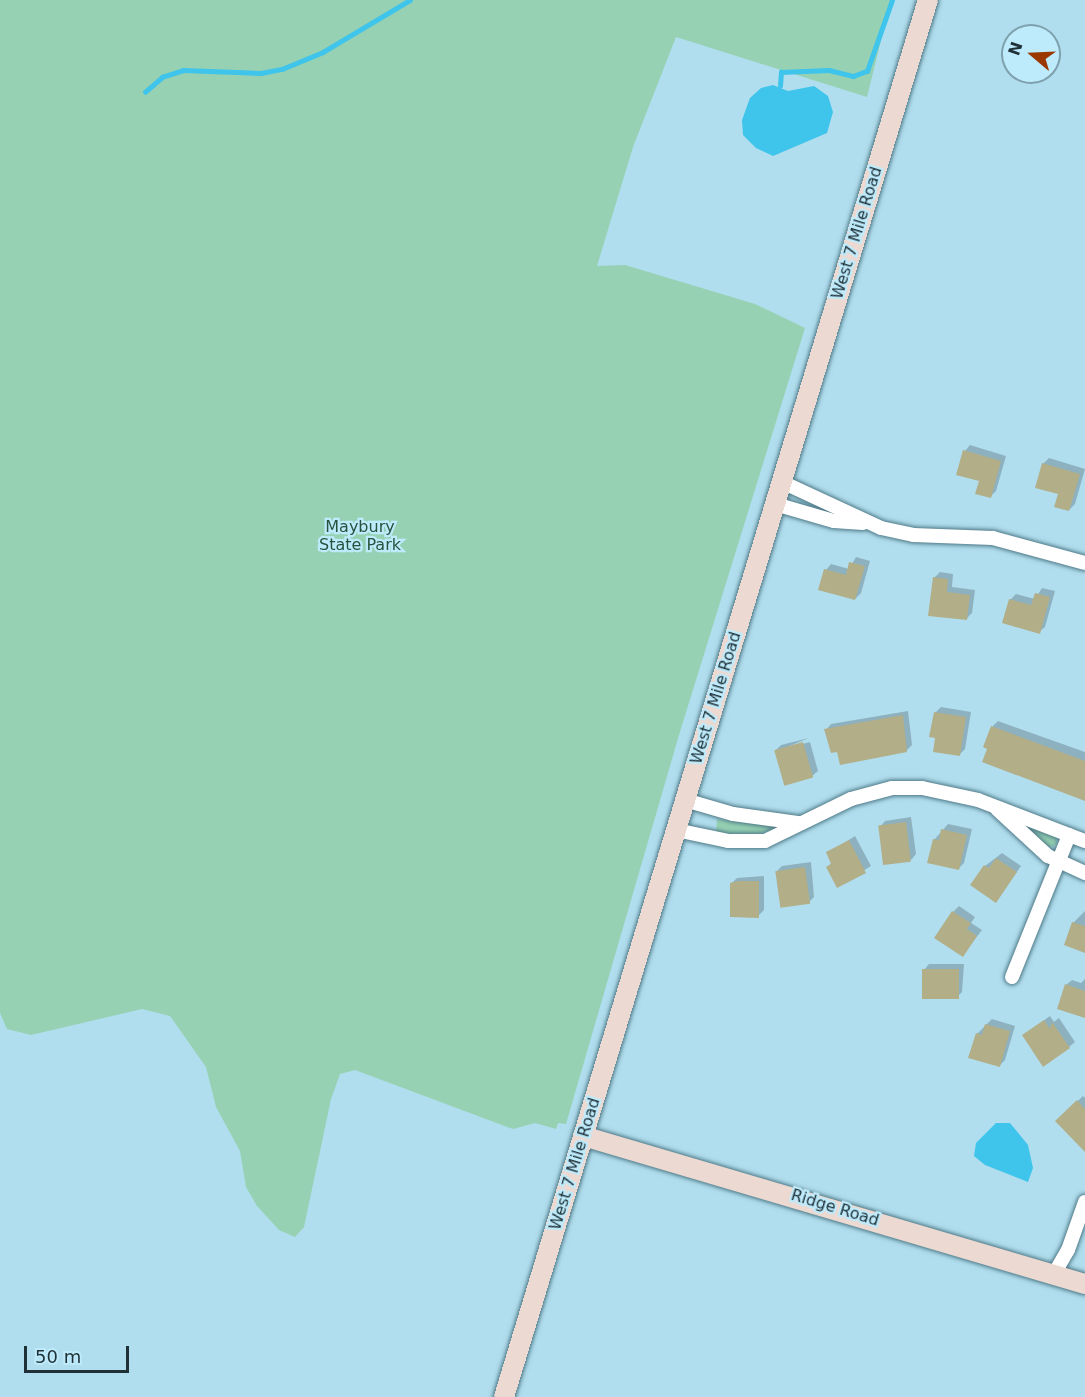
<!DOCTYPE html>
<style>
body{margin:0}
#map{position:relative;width:1085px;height:1397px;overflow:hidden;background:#b1deee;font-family:"DejaVu Sans",sans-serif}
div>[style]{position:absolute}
.green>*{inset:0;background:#95d1b2}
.water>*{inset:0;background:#3fc4eb}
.shadow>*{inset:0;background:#0003}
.stream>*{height:4.5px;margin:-2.25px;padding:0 2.25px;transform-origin:2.25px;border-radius:2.25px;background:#3fc4eb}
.building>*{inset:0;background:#b2ae88;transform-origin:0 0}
.roads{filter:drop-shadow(0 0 2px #4f7a88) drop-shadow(0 0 2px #4f7a88)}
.street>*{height:14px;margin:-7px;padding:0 7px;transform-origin:7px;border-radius:7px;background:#fff}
.secondary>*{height:20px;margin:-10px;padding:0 10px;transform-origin:10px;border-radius:10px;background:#ecd9d1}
span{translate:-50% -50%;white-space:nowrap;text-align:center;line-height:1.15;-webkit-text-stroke:4.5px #beebfc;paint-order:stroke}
.street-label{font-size:16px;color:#1f3137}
.park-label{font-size:16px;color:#27533e}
.north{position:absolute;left:1001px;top:24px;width:60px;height:60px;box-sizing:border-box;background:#beebfc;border:2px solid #7ea1ad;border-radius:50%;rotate:289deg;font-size:16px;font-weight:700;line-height:24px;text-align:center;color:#1f3137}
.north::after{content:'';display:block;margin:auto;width:21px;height:27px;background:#9b3801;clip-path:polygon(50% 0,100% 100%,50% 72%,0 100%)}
.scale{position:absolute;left:24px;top:1346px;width:105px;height:27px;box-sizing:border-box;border:3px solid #1f3137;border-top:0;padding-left:8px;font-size:18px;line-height:21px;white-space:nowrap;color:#1f3137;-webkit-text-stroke:4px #beebfc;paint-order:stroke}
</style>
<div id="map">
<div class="green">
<div style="clip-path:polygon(0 0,891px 0,867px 97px,676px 37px,633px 147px,597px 266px,625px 265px,755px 304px,805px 328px,679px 735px,566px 1124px,558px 1123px,556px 1129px,535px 1123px,513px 1129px,355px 1070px,340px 1074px,331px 1099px,304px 1227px,295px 1237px,279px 1230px,257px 1206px,246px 1187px,240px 1151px,216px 1107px,206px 1067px,170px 1016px,142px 1009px,31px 1035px,7px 1029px,0 1013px)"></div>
<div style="clip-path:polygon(717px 819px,772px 826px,778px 829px,747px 836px,723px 835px,716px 833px)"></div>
<div style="clip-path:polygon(1025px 823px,1056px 836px,1057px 844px,1051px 847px,1043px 844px)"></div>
</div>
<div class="water">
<div style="clip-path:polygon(773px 85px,788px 91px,814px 86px,828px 96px,833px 112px,827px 133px,773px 156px,756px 148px,743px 135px,742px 120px,750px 98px,761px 88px)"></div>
<div style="clip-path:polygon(996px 1123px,1010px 1123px,1028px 1145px,1033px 1168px,1028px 1182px,985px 1165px,974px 1156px,976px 1143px)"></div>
</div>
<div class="shadow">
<div style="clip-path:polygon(970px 445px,1006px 456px,996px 491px,990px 497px,965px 451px)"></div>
<div style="clip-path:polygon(1049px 458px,1085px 469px,1075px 504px,1069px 510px,1043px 464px)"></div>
<div style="clip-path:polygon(856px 557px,870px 561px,861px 593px,855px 599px,826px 570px,831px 564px,849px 569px)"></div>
<div style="clip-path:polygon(940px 572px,953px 574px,952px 587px,975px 590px,972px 613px,966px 619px,934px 578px)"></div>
<div style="clip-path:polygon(1042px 588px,1055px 591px,1045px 627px,1039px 632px,1010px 600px,1016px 594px,1035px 599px)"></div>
<div style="clip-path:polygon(941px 707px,971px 712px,965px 749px,960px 754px,935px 713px)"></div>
<div style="clip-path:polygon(908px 711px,912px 745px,906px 751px,838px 750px,826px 730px,831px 724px)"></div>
<div style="clip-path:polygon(998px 721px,1085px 752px,1085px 799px,992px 727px)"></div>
<div style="clip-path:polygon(809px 738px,780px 750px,810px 742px,818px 771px,812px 776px,775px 751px,781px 745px)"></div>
<div style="clip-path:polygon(911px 817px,916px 854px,911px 860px,880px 827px,885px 821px)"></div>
<div style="clip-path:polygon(948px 824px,972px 829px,964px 863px,958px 869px,934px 840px)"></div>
<div style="clip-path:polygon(855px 836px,871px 866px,838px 886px,828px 867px,832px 862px,828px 853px)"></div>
<div style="clip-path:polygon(1002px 853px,1021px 866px,996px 901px,985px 866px)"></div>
<div style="clip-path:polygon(811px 862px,814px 897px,809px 902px,777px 871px,782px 866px)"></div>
<div style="clip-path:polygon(764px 876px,764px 910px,758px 916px,731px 884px,737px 878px)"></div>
<div style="clip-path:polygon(959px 906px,975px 917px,971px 923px,982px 930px,963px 955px,953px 912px)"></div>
<div style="clip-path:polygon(1085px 911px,1085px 951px,1066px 944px,1074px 922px)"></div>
<div style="clip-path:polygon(929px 964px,964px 964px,962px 992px,957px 997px,924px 970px)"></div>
<div style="clip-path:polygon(1085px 979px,1085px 1017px,1066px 985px,1072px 980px,1081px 983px)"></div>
<div style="clip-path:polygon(1050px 1016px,1054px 1022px,1059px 1018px,1075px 1042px,1069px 1047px,1024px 1035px)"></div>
<div style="clip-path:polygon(992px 1019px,1015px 1026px,1005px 1060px,999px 1066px,977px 1034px)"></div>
<div style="clip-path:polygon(1083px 1096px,1085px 1098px,1085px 1141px,1057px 1121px)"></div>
</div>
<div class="stream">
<div style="left:780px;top:86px;width:14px;rotate:-86deg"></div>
<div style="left:781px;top:72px;width:48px;rotate:-2.4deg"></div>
<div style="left:829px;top:70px;width:25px;rotate:14deg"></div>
<div style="left:853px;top:76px;width:15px;rotate:-20deg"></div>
<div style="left:867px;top:71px;width:75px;rotate:-70.6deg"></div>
<div style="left:145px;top:92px;width:23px;rotate:-41deg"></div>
<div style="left:162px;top:77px;width:22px;rotate:-18deg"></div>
<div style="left:183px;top:70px;width:78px;rotate:2.2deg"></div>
<div style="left:261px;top:73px;width:21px;rotate:-11deg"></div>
<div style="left:282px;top:69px;width:44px;rotate:-22.5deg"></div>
<div style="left:323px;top:52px;width:101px;rotate:-30.9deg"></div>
</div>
<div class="building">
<div style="clip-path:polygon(963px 450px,1001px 461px,991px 498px,975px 494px,979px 481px,956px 475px)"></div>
<div style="clip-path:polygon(1042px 463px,1080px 474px,1069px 511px,1054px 507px,1058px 494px,1035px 488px)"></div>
<div style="clip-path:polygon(849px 562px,865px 566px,855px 600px,818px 590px,824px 569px,846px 575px)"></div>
<div style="clip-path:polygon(933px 577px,948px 579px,947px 592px,970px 595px,967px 620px,928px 616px)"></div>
<div style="clip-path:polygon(1035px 593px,1050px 597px,1040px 634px,1002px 623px,1009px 599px,1031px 605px)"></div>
<div style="clip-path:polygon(934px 712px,966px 717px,960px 756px,933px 752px,935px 738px,929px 737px)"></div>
<div style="clip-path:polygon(903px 715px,907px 752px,840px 765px,837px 752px,831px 753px,824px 729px)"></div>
<div style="clip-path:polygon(991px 726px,1085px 761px,1085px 801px,982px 762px,987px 749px,983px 747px)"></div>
<div style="left:803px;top:742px;width:37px;height:30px;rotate:74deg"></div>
<div style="left:906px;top:822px;width:40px;height:28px;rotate:83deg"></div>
<div style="clip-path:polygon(941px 829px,967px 835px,959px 870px,927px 863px,933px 839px,939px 840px)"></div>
<div style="clip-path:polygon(849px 840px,866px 873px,837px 888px,826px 867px,831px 864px,826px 852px)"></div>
<div style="clip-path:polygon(996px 858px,1017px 872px,996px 903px,970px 885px,984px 865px,989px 868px)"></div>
<div style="left:805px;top:867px;width:37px;height:30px;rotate:82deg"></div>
<div style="clip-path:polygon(739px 881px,759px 881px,759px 918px,730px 917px,730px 883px)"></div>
<div style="clip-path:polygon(952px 911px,971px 923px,967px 929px,977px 936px,963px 957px,934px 938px)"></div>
<div style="clip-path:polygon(1072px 922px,1085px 926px,1085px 953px,1064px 945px)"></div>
<div style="left:922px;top:969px;width:37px;height:30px"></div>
<div style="clip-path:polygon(1065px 984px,1085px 991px,1085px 1018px,1057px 1009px)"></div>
<div style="clip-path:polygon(1044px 1020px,1050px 1029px,1052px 1022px,1070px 1048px,1043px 1067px,1022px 1035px)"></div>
<div style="clip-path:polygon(985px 1024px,1010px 1031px,1000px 1067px,968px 1058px,976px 1033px,982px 1035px)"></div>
<div style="clip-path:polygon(1077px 1100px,1085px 1109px,1085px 1152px,1055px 1121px)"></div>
</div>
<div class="roads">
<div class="street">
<div style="left:782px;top:482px;width:109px;rotate:24.9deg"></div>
<div style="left:881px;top:528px;width:33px;rotate:12deg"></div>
<div style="left:913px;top:535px;width:80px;rotate:2.1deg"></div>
<div style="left:993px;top:538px;width:95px;rotate:15.2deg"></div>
<div style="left:775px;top:504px;width:61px;rotate:16.1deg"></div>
<div style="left:834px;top:521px;width:29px;rotate:4deg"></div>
<div style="left:685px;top:800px;width:50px;rotate:16.3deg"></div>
<div style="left:733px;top:814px;width:67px;rotate:7.8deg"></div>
<div style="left:997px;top:809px;width:69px;rotate:42.7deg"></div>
<div style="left:1048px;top:856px;width:41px;rotate:24.7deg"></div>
<div style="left:676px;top:830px;width:53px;rotate:11.9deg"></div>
<div style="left:728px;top:841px;width:37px"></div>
<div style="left:765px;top:841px;width:96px;rotate:-26deg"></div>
<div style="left:851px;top:799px;width:42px;rotate:-15deg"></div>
<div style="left:892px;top:788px;width:30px"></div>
<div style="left:922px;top:788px;width:57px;rotate:12.1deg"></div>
<div style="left:978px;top:800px;width:115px;rotate:21deg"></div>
<div style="left:1012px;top:977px;width:153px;rotate:-68.1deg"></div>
<div style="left:1054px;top:1274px;width:28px;rotate:-60deg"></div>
<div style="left:1068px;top:1250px;width:51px;rotate:-70.5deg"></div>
</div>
<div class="secondary">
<div style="left:583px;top:1136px;width:523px;rotate:16.43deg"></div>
<div style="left:504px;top:1397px;width:1460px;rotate:-73.12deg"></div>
</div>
</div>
<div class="street-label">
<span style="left:857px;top:233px;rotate:-73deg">West 7 Mile Road</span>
<span style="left:716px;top:698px;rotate:-73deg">West 7 Mile Road</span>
<span style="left:575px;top:1164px;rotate:-73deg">West 7 Mile Road</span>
<span style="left:835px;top:1208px;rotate:17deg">Ridge Road</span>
</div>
<div class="park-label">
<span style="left:360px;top:536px">Maybury<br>State Park</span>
</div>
<div class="north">N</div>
<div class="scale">50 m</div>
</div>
